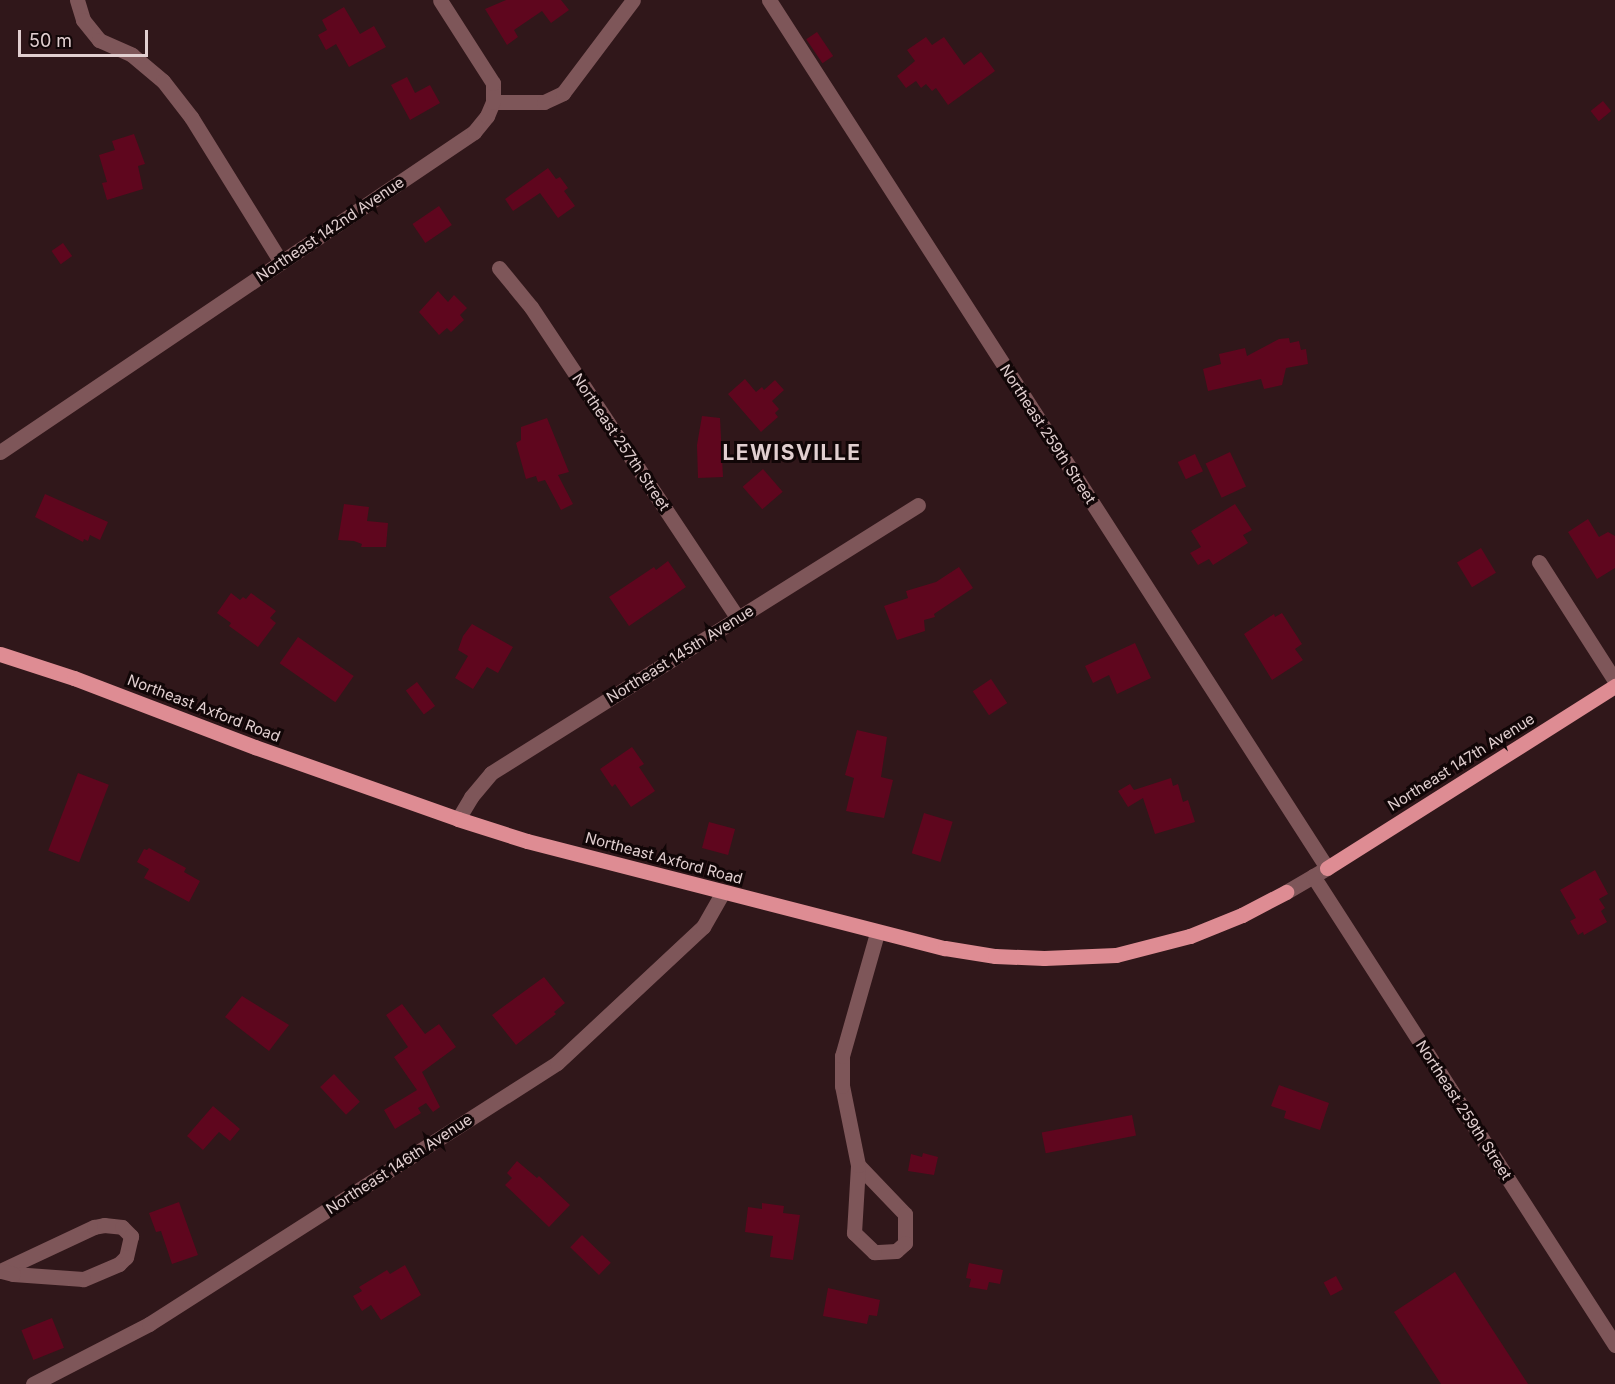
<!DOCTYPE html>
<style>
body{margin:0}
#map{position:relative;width:1615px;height:1384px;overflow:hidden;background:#30171a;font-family:Inter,sans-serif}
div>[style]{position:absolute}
.building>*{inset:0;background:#5f061e;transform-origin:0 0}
.minor>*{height:15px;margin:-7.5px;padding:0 7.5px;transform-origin:7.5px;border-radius:7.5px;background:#7e5659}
.major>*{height:15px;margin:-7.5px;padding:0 7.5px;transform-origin:7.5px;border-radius:7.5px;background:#de8c93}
span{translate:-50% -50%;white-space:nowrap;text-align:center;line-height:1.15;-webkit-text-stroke:6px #110607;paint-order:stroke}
.street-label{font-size:15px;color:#e1cfd0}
.district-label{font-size:21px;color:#e1cfd0;font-weight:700;letter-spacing:1.5px}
.scale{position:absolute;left:18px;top:30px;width:130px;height:27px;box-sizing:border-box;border:3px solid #e1cfd0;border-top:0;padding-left:8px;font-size:18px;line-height:21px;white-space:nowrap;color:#e1cfd0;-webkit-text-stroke:4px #110607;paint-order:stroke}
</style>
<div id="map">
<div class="building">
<div style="clip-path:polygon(506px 0,561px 0,569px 10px,551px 23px,542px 11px,514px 30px,518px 37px,507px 45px,485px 9px)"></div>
<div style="clip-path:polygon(344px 7px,360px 34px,374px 26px,386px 47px,349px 67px,336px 44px,326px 50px,318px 35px,327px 30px,322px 20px)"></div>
<div style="left:817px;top:32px;width:29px;height:13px;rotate:56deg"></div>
<div style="clip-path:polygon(926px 37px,932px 45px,944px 37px,964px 65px,981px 52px,995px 71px,948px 105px,936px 88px,932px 91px,926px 84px,921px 88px,916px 81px,906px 88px,897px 76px,915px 61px,907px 50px)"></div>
<div style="clip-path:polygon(407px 77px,415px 93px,430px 85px,440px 103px,410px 120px,391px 85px)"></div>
<div style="left:1603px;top:101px;width:13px;height:16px;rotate:51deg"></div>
<div style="clip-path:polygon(134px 134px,145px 164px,138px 166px,143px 189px,107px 200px,102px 183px,107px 182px,99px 155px,115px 150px,112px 141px)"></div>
<div style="clip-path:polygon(548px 168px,556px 179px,560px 177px,568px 188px,564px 191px,575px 206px,558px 218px,540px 193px,513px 211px,505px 199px)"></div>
<div style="left:439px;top:206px;width:23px;height:32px;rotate:56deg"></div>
<div style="left:63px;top:243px;width:16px;height:14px;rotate:55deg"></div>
<div style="clip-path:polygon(438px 291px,448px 302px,454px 295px,467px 308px,460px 315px,464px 320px,451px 332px,447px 328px,439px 335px,419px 312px)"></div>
<div style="clip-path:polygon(1289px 338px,1290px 343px,1299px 341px,1301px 350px,1306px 349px,1308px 364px,1286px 368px,1282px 385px,1264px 389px,1261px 379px,1208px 391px,1203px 369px,1221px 364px,1219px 354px,1245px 348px,1247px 356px,1279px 339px)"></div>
<div style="clip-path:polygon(745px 379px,756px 392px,762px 387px,764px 390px,775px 380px,784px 390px,772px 401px,779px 409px,775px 413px,778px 417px,761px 432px,728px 394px)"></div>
<div style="clip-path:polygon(702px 416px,720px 418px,723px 477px,698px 478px,697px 445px)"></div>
<div style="clip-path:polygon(547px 418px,569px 472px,558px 475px,573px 504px,561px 510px,545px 480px,538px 482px,536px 476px,526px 479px,516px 443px,521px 440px,521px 427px)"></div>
<div style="left:1230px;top:452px;width:38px;height:27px;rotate:65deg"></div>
<div style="left:1195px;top:454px;width:19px;height:19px;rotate:65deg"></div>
<div style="left:763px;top:469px;width:30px;height:27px;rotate:49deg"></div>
<div style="clip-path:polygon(45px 494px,108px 522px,100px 540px,90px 535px,88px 541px,84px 539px,83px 542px,35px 517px)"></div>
<div style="clip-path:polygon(344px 504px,369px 507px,367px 521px,388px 523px,386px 547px,361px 547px,362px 544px,354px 541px,338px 540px)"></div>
<div style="clip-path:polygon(1235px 504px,1252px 530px,1243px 535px,1248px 543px,1213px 565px,1209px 559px,1198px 565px,1190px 553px,1201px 547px,1191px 531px)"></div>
<div style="clip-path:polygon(1588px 519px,1599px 537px,1608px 532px,1615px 536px,1615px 568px,1597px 579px,1568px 532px)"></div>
<div style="left:1481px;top:548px;width:29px;height:28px;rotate:59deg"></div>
<div style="clip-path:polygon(668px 561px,686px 587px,629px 626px,609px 597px,654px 567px,656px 570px)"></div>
<div style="clip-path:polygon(959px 567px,973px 588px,934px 614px,935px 617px,924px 620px,925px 631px,897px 640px,884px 606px,908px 598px,906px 591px,936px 582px)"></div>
<div style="clip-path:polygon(231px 593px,240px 600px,243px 597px,246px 599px,251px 593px,276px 611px,270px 618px,276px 623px,258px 647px,229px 626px,231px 623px,217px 613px)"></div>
<div style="clip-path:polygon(1282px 613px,1302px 644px,1295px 649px,1303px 660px,1272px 680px,1244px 634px,1274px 614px,1275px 617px)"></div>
<div style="clip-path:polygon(472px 624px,513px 647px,498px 673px,487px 667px,473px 689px,455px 678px,468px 656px,458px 650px,463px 636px)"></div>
<div style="left:298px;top:637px;width:68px;height:32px;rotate:35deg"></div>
<div style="clip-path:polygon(1135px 643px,1151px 678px,1117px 694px,1109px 675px,1093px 683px,1085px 666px)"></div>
<div style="left:991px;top:679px;width:29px;height:22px;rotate:56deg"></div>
<div style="left:417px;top:682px;width:30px;height:14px;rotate:53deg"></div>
<div style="clip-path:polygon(857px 730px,887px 737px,881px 777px,893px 780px,884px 818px,846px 811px,854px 778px,845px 775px)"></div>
<div style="clip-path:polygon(632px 747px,644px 764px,639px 767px,655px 791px,631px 807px,615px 784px,612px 787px,600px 769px)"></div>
<div style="left:78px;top:773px;width:33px;height:83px;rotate:21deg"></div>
<div style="clip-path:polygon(1171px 778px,1173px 786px,1178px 784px,1183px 802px,1188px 800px,1195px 822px,1155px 834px,1143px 798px,1128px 807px,1118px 791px,1130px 784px,1134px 790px)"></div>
<div style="left:924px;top:813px;width:30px;height:42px;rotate:17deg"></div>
<div style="left:709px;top:822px;width:27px;height:27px;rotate:15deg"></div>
<div style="clip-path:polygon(149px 848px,186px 868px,184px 872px,200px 881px,189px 902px,144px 878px,149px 869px,137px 862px,144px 849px,147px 850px)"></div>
<div style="clip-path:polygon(1595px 870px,1608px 894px,1599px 899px,1605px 908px,1601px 911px,1607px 922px,1584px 935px,1583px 932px,1578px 935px,1570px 921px,1576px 918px,1560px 890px)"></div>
<div style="clip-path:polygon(544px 977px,565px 1003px,554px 1012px,556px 1014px,516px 1045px,492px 1015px)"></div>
<div style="clip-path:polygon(242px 996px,289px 1025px,269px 1051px,225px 1017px)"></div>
<div style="clip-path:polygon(402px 1004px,425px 1034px,439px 1024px,456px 1047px,422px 1072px,440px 1107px,433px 1112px,426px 1103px,418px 1108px,421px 1113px,395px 1129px,384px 1110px,417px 1090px,394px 1057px,408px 1047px,386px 1015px)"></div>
<div style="left:334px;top:1074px;width:38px;height:19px;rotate:47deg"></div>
<div style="clip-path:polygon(1279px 1085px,1329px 1103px,1320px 1130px,1284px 1118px,1286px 1111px,1271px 1106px)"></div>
<div style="clip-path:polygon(213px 1106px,240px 1129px,230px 1141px,219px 1132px,203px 1150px,187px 1136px)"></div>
<div style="left:1132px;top:1115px;width:21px;height:92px;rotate:79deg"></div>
<div style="clip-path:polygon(923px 1153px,938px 1157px,934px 1175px,908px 1171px,911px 1154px,922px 1157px)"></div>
<div style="clip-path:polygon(517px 1161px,537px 1178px,539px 1176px,570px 1205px,549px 1227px,505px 1185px,512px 1178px,507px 1173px)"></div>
<div style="clip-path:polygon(179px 1202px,198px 1255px,172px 1264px,161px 1231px,156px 1232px,149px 1213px)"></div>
<div style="clip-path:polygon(762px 1203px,784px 1206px,783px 1213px,800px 1215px,793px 1260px,770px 1257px,773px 1236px,745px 1232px,748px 1207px,762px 1209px)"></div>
<div style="left:582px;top:1235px;width:40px;height:17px;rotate:44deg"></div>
<div style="clip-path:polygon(969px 1263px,1003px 1270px,1000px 1284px,989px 1282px,987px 1290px,969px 1287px,971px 1279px,966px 1278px)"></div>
<div style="clip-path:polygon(405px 1265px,421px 1295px,381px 1320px,371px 1305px,362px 1311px,353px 1296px,362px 1291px,359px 1287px,387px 1270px,390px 1274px)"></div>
<div style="clip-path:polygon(1455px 1272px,1528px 1384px,1441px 1384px,1394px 1312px)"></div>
<div style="left:1336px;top:1276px;width:15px;height:14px;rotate:62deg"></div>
<div style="clip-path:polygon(828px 1288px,880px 1300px,877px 1316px,869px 1315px,867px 1324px,823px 1316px)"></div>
<div style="left:52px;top:1318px;width:32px;height:33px;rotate:68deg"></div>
</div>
<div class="minor">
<div style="left:77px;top:0;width:21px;rotate:73deg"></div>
<div style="left:83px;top:20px;width:26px;rotate:51deg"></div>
<div style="left:99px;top:40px;width:36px;rotate:24deg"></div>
<div style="left:132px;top:55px;width:40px;rotate:40deg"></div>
<div style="left:163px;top:81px;width:46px;rotate:52.1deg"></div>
<div style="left:191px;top:117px;width:171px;rotate:58.2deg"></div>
<div style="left:769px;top:0;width:1032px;rotate:57.26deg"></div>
<div style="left:1327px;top:868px;width:48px;rotate:149.7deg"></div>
<div style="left:493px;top:102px;width:51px"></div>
<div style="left:544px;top:102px;width:21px;rotate:-25deg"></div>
<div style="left:563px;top:93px;width:116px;rotate:-53deg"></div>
<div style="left:499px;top:268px;width:50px;rotate:50.6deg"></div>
<div style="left:531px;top:307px;width:374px;rotate:56.4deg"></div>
<div style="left:0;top:452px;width:572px;rotate:-34.02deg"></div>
<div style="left:474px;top:132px;width:21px;rotate:-51deg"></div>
<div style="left:487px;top:116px;width:15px;rotate:-67deg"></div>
<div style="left:493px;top:102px;width:19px;rotate:-90deg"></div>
<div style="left:493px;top:83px;width:98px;rotate:-122.6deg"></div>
<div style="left:1539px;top:562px;width:141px;rotate:57.4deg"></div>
<div style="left:458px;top:819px;width:26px;rotate:-59deg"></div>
<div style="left:471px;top:797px;width:31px;rotate:-50deg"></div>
<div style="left:491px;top:773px;width:504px;rotate:-32.11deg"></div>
<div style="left:1313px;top:876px;width:558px;rotate:57.22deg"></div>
<div style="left:858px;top:1165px;width:68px;rotate:46.2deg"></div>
<div style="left:905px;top:1214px;width:29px;rotate:90deg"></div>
<div style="left:905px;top:1243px;width:12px;rotate:138deg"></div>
<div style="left:896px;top:1251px;width:22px;rotate:177deg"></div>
<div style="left:874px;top:1252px;width:28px;rotate:-136deg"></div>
<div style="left:854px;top:1233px;width:68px;rotate:-86.6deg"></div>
<div style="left:858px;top:1165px;width:81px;rotate:-101.4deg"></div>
<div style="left:842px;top:1086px;width:30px;rotate:-90deg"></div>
<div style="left:842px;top:1056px;width:128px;rotate:-74.1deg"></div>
<div style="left:0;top:1271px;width:104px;rotate:-25.1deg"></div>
<div style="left:94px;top:1227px;width:10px;rotate:-11deg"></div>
<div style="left:104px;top:1225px;width:18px;rotate:6deg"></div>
<div style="left:122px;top:1227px;width:13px;rotate:45deg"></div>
<div style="left:131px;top:1236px;width:22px;rotate:103deg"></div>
<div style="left:126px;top:1257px;width:10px;rotate:135deg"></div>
<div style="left:119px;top:1264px;width:39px;rotate:157deg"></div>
<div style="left:83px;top:1279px;width:70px;rotate:-175.9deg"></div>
<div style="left:13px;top:1274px;width:11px;rotate:-165deg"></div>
<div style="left:33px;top:1384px;width:131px;rotate:-27.3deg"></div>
<div style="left:149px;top:1324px;width:484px;rotate:-32.6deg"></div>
<div style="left:557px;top:1063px;width:200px;rotate:-43deg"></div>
<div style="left:703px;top:927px;width:40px;rotate:-60.3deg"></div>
</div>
<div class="major">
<div style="left:0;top:654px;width:78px;rotate:18deg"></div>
<div style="left:74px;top:678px;width:194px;rotate:20.9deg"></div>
<div style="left:255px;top:747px;width:215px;rotate:19.5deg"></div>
<div style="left:458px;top:819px;width:72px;rotate:17.7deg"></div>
<div style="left:527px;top:841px;width:431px;rotate:14.4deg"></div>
<div style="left:945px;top:948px;width:51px;rotate:9.1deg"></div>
<div style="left:995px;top:956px;width:49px;rotate:2.3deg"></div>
<div style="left:1044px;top:958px;width:72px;rotate:-2.4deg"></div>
<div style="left:1116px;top:955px;width:76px;rotate:-14.4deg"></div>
<div style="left:1190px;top:936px;width:56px;rotate:-22deg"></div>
<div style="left:1242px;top:915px;width:50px;rotate:-27.6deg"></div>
<div style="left:1327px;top:868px;width:341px;rotate:-32.3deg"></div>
</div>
<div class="street-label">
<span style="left:330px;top:229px;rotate:-34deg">Northeast 142nd Avenue</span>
<span style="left:1048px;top:434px;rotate:57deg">Northeast 259th Street</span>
<span style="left:621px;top:442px;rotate:56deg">Northeast 257th Street</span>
<span style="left:680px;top:654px;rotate:-32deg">Northeast 145th Avenue</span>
<span style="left:204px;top:708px;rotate:21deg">Northeast Axford Road</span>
<span style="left:1461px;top:762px;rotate:-32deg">Northeast 147th Avenue</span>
<span style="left:664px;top:858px;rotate:15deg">Northeast Axford Road</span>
<span style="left:1464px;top:1110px;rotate:57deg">Northeast 259th Street</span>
<span style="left:399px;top:1164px;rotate:-33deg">Northeast 146th Avenue</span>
</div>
<div class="district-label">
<span style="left:792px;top:453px">LEWISVILLE</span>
</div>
<div class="scale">50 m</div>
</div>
